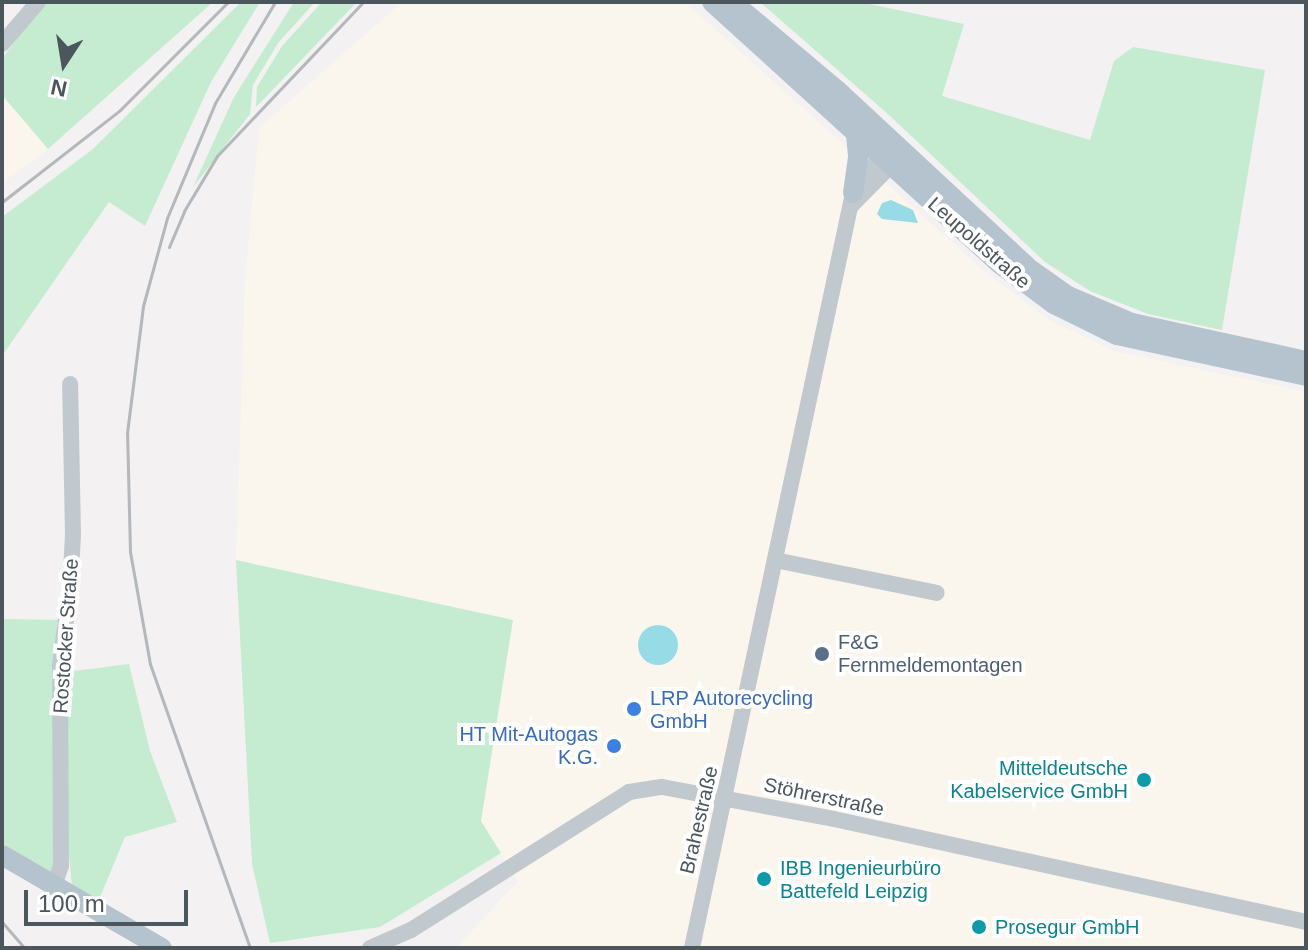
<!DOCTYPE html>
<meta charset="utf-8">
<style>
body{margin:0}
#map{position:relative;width:1308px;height:950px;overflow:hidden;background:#f3f1f1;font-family:Helvetica,sans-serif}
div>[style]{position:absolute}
.commercial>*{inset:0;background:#fbf6ed}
.green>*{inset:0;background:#c5ecd0}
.water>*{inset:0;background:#96dbe5}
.round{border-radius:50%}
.minor>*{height:16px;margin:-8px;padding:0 8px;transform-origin:8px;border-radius:8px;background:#c1c9ce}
.major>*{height:20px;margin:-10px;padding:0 10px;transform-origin:10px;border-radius:10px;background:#b4c3cd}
.rail>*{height:3px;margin:-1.5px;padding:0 1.5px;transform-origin:1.5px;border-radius:1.5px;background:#b4b7bb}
.dots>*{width:22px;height:22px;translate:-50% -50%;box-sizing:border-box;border:4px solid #fff;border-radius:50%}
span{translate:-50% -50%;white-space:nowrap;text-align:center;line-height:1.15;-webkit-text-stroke:8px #fff;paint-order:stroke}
.street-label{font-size:20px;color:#4b565d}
.service-label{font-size:20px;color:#4e5e75}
.left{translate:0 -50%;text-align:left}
.shop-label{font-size:20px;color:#366cbe}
.right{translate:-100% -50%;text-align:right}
.culture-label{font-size:20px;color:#0d838f}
.frame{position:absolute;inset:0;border:4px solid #4b565d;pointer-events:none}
.north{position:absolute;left:24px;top:24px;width:80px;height:80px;-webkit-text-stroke:6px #fff;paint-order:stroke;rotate:192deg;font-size:22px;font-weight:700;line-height:32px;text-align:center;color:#4b565d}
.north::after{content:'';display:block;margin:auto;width:28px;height:36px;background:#4b565d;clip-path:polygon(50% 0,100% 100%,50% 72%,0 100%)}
.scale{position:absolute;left:24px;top:890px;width:164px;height:36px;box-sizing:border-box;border:4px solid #4b565d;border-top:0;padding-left:10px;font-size:24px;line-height:28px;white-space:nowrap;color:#4b565d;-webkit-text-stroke:6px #fff;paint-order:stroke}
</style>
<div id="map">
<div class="commercial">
<div style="clip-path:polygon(402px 2px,685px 2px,983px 270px,1049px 320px,1114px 351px,1306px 392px,1306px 948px,456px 948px,518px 881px,480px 821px,236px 560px,245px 282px,259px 128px)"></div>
<div style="clip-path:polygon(2px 95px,48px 149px,2px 183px)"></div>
</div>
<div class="green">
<div style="clip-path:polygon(43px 2px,213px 2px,48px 149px,2px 95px,2px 59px)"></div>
<div style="clip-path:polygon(241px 2px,260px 2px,211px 82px,145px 226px,109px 202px,2px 356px,2px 217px,93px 149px)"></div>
<div style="clip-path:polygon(294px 2px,315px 2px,278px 43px,253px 85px,250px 114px,193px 187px,234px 97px)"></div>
<div style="clip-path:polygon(322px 2px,357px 2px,256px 107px,257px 87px,282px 46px)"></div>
<div style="clip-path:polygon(760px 2px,860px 2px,964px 24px,942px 96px,1090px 140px,1114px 61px,1133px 47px,1265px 70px,1222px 330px,1148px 314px,1090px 291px,1045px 262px,889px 115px)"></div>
<div style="clip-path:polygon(236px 560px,513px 620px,481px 821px,501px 853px,380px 927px,270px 943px,252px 864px)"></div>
<div style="clip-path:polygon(2px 619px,62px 620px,55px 863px,51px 873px,2px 843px)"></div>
<div style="clip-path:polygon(129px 664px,150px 751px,177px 822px,125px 837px,98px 902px,72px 887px,65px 813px,66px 672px)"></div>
</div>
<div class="water">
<div style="clip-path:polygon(891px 200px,913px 210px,918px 223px,882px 219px,877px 214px,882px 203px)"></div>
<div class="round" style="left:638px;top:625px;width:40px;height:40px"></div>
</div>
<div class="minor">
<div style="left:2px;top:44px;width:55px;rotate:-49.4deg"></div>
<div style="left:852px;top:205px;width:66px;rotate:-45.6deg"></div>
<div style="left:775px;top:560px;width:165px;rotate:11.5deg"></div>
<div style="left:54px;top:886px;width:21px;rotate:-71deg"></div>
<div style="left:61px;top:866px;width:201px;rotate:-90.3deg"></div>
<div style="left:60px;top:665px;width:76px;rotate:-82.4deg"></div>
<div style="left:70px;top:590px;width:55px;rotate:-86.9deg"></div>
<div style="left:73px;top:535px;width:151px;rotate:-91.1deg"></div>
<div style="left:370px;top:948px;width:45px;rotate:-23.7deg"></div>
<div style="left:411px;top:930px;width:258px;rotate:-32.3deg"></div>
<div style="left:629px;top:792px;width:33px;rotate:-9deg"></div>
<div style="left:662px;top:787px;width:175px;rotate:10.5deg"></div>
<div style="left:834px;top:819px;width:483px;rotate:12.3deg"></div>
<div style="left:692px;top:948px;width:772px;rotate:-77.96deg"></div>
<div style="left:853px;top:193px;width:59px;rotate:-53.3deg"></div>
</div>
<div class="major">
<div style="left:712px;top:2px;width:389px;rotate:42.3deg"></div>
<div style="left:1000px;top:264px;width:67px;rotate:36.5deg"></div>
<div style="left:1054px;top:304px;width:70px;rotate:26.2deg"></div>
<div style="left:1117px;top:335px;width:193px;rotate:12.2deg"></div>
<div style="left:732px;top:2px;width:137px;rotate:40deg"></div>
<div style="left:837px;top:90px;width:265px;rotate:42.9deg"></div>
<div style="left:1031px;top:270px;width:45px;rotate:35.1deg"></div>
<div style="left:1068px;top:296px;width:69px;rotate:22.9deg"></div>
<div style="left:1132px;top:323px;width:178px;rotate:12.3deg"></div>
<div style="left:853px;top:193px;width:37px;rotate:-82deg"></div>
<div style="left:858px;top:156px;width:22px;rotate:-95deg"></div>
<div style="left:2px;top:855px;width:185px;rotate:30.2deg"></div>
</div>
<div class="rail">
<div style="left:2px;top:202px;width:150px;rotate:-37.9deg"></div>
<div style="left:120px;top:110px;width:153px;rotate:-45deg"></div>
<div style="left:169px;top:247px;width:39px;rotate:-67deg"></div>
<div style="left:184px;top:211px;width:64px;rotate:-59deg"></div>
<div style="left:217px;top:156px;width:212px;rotate:-46.5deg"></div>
<div style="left:2px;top:922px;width:35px;rotate:49deg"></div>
<div style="left:250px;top:948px;width:301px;rotate:-109.4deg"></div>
<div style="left:150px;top:664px;width:114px;rotate:-100.1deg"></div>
<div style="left:130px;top:552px;width:119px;rotate:-91.4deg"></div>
<div style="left:127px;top:433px;width:128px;rotate:-82.8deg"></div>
<div style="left:143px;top:306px;width:91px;rotate:-74.7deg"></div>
<div style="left:167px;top:218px;width:125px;rotate:-67.3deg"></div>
<div style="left:215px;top:103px;width:117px;rotate:-59.3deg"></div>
</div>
<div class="dots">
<div style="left:822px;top:654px;background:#5c6f8a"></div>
<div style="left:634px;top:709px;background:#3f7fe0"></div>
<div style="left:614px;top:746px;background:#3f7fe0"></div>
<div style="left:1144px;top:780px;background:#0f9aa8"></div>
<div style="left:764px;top:879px;background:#0f9aa8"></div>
<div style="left:979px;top:927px;background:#0f9aa8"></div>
</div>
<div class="street-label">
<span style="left:979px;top:243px;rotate:41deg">Leupoldstraße</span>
<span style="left:66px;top:636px;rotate:-86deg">Rostocker Straße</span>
<span style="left:824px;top:797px;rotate:12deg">Stöhrerstraße</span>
<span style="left:699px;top:820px;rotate:-77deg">Brahestraße</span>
</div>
<div class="service-label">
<span class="left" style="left:838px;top:654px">F&amp;G<br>Fernmeldemontagen</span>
</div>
<div class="shop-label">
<span class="left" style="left:650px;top:710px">LRP Autorecycling<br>GmbH</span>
<span class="right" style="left:598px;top:746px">HT Mit-Autogas<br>K.G.</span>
</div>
<div class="culture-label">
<span class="right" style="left:1128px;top:780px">Mitteldeutsche<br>Kabelservice GmbH</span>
<span class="left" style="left:780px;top:880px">IBB Ingenieurbüro<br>Battefeld Leipzig</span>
<span class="left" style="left:995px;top:927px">Prosegur GmbH</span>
</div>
<div class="frame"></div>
<div class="north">N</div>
<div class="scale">100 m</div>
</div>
